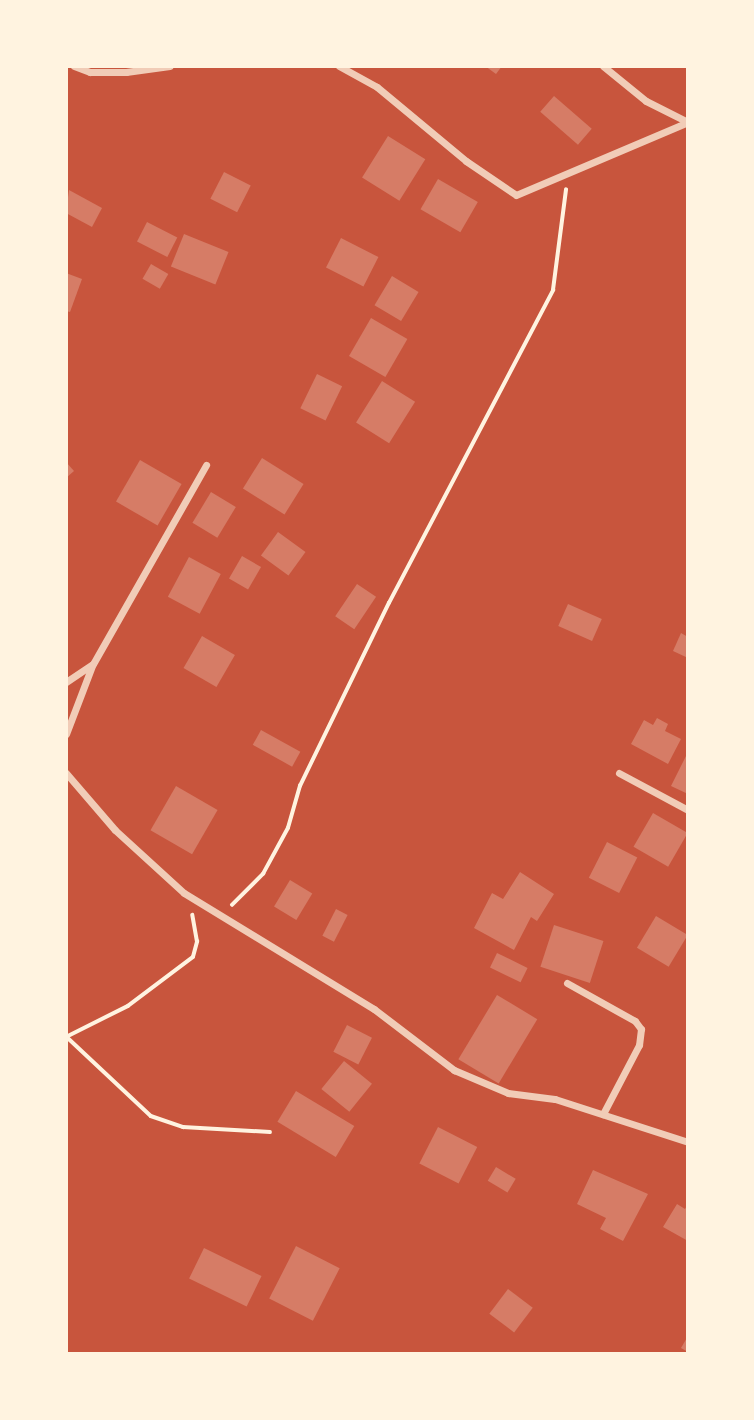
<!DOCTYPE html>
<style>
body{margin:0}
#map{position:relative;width:754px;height:1420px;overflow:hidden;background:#c8553d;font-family:"DejaVu Sans",sans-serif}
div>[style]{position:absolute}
.building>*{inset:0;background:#d67c66;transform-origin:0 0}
.path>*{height:3.5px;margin:-1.75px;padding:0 1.75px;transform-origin:1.75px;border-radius:1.75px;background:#fff3e0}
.minor>*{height:7px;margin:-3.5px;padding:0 3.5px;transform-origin:3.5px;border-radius:3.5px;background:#f1ccb7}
span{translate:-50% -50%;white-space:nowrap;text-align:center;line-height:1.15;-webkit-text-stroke:7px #fff3e0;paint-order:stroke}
.frame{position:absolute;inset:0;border:68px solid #fff3e0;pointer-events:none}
</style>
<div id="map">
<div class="building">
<div style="clip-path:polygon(485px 66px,502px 66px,496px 74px)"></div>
<div style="left:554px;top:96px;width:50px;height:21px;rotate:41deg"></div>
<div style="left:388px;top:136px;width:44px;height:49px;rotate:32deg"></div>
<div style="left:224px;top:172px;width:30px;height:30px;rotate:27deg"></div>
<div style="left:438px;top:179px;width:46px;height:35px;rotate:30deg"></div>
<div style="clip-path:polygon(69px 190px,102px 208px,92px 227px,66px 213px)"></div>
<div style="left:147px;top:222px;width:34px;height:22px;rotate:27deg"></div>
<div style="left:184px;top:234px;width:48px;height:35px;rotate:22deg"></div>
<div style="left:341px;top:238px;width:42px;height:33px;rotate:27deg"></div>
<div style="left:151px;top:264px;width:20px;height:17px;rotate:30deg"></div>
<div style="clip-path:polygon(66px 273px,82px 279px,70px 312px,66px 311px)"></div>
<div style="left:392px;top:276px;width:31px;height:34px;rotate:31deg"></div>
<div style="left:371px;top:318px;width:42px;height:44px;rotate:30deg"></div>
<div style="left:317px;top:374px;width:28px;height:38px;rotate:26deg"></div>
<div style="left:382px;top:381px;width:39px;height:49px;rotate:32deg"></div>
<div style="left:262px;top:458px;width:49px;height:36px;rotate:32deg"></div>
<div style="left:140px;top:460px;width:48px;height:48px;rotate:30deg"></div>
<div style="clip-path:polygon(66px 462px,74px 471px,66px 478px)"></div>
<div style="left:211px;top:492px;width:29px;height:36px;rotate:31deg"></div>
<div style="left:278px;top:532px;width:34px;height:29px;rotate:36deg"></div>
<div style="left:242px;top:556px;width:22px;height:26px;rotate:30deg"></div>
<div style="left:189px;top:557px;width:36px;height:45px;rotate:28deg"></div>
<div style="left:357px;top:584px;width:23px;height:39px;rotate:34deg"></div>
<div style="left:568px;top:604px;width:37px;height:24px;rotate:24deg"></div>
<div style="clip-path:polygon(681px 633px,688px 637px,688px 658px,673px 651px)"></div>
<div style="left:202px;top:636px;width:38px;height:37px;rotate:30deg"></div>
<div style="clip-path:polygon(657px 718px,668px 724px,665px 731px,681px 739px,668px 764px,631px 744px,644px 720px,653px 725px)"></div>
<div style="left:261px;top:730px;width:45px;height:17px;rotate:29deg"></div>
<div style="clip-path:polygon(688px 752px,688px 794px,671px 786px)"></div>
<div style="left:176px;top:786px;width:48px;height:51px;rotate:30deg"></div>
<div style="left:653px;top:813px;width:40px;height:39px;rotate:30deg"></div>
<div style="left:607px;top:842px;width:34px;height:40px;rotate:27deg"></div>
<div style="clip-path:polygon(520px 872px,554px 894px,537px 921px,531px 917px,514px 950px,474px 928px,492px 893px,503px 899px)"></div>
<div style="left:290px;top:880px;width:26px;height:31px;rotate:31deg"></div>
<div style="left:336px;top:909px;width:13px;height:30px;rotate:27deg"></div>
<div style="left:656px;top:916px;width:37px;height:37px;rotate:31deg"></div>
<div style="left:554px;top:925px;width:52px;height:44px;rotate:18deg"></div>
<div style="left:497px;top:953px;width:34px;height:16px;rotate:26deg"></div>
<div style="left:497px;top:995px;width:47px;height:75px;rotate:31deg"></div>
<div style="left:347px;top:1025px;width:28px;height:30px;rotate:27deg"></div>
<div style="left:344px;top:1061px;width:36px;height:36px;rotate:39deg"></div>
<div style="left:296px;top:1091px;width:68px;height:36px;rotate:31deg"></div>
<div style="left:438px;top:1127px;width:44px;height:41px;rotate:27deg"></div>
<div style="left:496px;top:1167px;width:23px;height:16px;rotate:31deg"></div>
<div style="clip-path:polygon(593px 1170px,648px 1194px,623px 1241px,600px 1229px,606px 1218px,577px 1204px)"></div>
<div style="clip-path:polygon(677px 1204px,685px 1209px,688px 1204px,688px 1241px,663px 1227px)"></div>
<div style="left:296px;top:1246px;width:49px;height:59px;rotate:27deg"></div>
<div style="left:204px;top:1248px;width:64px;height:34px;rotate:26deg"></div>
<div style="left:508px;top:1289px;width:31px;height:31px;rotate:37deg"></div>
<div style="clip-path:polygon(688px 1336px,688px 1352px,681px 1348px)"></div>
</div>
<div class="path">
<div style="left:232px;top:905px;width:44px;rotate:-45deg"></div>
<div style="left:263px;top:874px;width:52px;rotate:-61.5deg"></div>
<div style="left:288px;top:828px;width:44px;rotate:-74.1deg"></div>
<div style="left:300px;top:786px;width:203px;rotate:-64.1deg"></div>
<div style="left:389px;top:603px;width:353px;rotate:-62.3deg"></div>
<div style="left:553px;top:290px;width:101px;rotate:-82.6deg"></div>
<div style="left:66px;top:1037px;width:69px;rotate:-26.6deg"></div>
<div style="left:128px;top:1006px;width:81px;rotate:-37deg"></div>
<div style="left:193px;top:957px;width:16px;rotate:-75deg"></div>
<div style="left:197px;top:942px;width:27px;rotate:-100deg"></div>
<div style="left:67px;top:1037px;width:115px;rotate:43.2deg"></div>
<div style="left:151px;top:1116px;width:34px;rotate:19deg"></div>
<div style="left:183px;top:1127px;width:87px;rotate:3.3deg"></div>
</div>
<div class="minor">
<div style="left:74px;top:66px;width:17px;rotate:21deg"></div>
<div style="left:90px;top:72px;width:36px"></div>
<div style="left:126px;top:72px;width:44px;rotate:-7.8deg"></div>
<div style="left:339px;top:66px;width:43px;rotate:28.9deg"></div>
<div style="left:377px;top:87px;width:116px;rotate:39.7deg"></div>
<div style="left:466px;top:161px;width:60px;rotate:34.2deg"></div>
<div style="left:516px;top:195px;width:187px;rotate:-23deg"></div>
<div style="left:603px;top:66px;width:55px;rotate:39.1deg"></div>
<div style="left:646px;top:101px;width:47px;rotate:26.6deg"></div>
<div style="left:66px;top:682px;width:32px;rotate:-34deg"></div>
<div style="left:93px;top:664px;width:229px;rotate:-60.4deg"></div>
<div style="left:66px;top:734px;width:73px;rotate:-69.1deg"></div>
<div style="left:66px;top:773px;width:75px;rotate:49.3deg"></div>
<div style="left:115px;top:830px;width:93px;rotate:42.4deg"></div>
<div style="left:184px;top:893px;width:223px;rotate:31.4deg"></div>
<div style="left:374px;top:1009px;width:101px;rotate:37.3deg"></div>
<div style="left:454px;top:1070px;width:59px;rotate:23.1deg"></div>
<div style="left:508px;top:1093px;width:47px;rotate:7.3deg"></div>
<div style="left:555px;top:1099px;width:140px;rotate:17.9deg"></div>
<div style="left:619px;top:773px;width:78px;rotate:28.2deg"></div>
<div style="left:567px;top:983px;width:78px;rotate:29.2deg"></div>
<div style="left:635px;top:1021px;width:10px;rotate:53deg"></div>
<div style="left:641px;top:1029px;width:16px;rotate:97deg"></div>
<div style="left:639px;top:1045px;width:78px;rotate:117.6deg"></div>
</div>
<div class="frame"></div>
</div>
